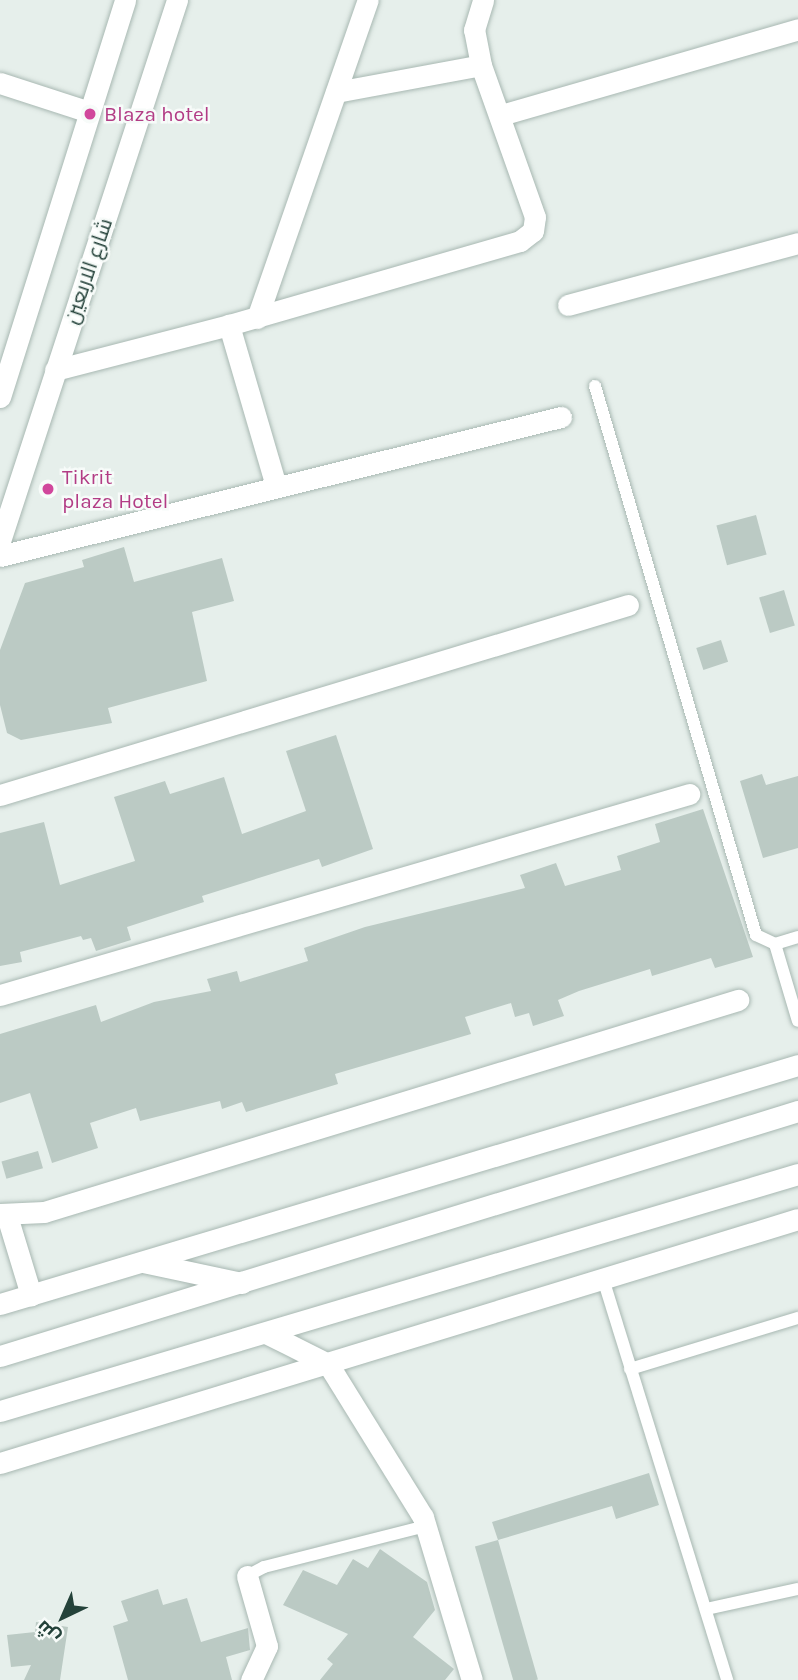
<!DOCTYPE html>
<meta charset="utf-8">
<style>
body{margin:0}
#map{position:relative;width:798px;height:1680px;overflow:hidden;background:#e6efeb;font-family:Karla,Cairo,sans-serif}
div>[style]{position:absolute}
.building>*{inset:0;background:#bbcac4;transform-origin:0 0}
.roads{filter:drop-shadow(0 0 2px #a8b8b2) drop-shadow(0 0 2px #a8b8b2)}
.service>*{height:12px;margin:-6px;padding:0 6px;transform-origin:6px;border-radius:6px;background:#fff}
.minor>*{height:21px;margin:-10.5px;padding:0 10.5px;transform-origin:10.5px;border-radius:10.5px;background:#fff}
.secondary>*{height:21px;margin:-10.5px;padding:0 10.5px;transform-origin:10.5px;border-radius:10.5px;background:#fff}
.dots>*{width:19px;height:19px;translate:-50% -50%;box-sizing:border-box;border:4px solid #f7fbf9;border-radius:50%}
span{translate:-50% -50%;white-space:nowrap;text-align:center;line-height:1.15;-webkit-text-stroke:5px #f7fbf9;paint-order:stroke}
.hotel-label{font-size:21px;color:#b23c85}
.left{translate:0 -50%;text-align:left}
.street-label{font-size:21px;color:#24423a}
.north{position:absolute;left:28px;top:1582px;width:70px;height:70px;-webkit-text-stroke:5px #f7fbf9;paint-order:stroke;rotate:224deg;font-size:19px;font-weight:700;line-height:28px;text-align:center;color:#24423a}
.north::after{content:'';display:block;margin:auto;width:24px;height:32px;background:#24423a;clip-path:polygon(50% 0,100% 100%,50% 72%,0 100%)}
</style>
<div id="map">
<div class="building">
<div style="left:756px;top:515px;width:41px;height:41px;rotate:75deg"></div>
<div style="clip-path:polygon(124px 547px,134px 582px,222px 558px,234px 601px,192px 612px,207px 681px,108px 708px,112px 723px,21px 740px,7px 733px,0 705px,0 650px,25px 583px,84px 567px,82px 560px)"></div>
<div style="left:784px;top:590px;width:37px;height:26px;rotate:73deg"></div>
<div style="left:721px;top:640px;width:23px;height:26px;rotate:72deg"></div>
<div style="clip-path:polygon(336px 735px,373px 849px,322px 867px,319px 859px,202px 896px,204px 902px,127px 927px,131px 940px,96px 951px,91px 938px,83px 940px,81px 936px,20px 952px,22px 962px,0 966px,0 833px,44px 822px,60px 885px,135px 861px,114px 797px,165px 781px,170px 794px,224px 777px,242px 834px,306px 811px,286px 751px)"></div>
<div style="clip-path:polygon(762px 774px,766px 785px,798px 776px,798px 848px,763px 858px,740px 781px)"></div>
<div style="clip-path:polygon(703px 809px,753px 957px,715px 968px,711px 958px,652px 976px,650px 969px,579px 991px,558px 1000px,564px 1016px,533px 1026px,529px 1013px,515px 1017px,511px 1003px,465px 1017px,471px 1034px,335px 1074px,338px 1084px,246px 1112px,242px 1102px,222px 1109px,220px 1101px,140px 1121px,136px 1108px,90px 1123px,98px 1148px,52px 1163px,30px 1093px,0 1103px,0 1034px,96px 1005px,101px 1022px,154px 1002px,211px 991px,207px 979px,237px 971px,240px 982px,308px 961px,304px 948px,365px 927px,525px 888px,520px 875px,556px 863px,565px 886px,621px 870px,617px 856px,660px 842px,655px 824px)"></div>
<div style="left:38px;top:1151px;width:18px;height:38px;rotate:74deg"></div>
<div style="clip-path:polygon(649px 1473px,659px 1505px,616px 1519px,612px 1506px,498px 1540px,492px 1522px)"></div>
<div style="left:498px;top:1540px;width:145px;height:24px;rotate:74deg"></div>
<div style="clip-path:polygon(380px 1549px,427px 1582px,435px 1610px,413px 1637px,454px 1669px,445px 1680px,320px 1680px,333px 1664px,327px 1659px,348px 1634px,283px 1605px,303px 1570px,337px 1585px,353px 1559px,368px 1568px)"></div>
<div style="clip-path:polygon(158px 1589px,163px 1605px,187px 1598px,201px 1642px,248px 1628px,250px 1650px,226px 1657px,232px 1680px,128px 1680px,113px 1626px,128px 1621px,121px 1601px)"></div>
<div style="clip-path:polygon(36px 1622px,68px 1627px,60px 1680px,24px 1680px,31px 1665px,11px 1667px,7px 1635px,35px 1632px)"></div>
</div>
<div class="roads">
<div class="service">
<div style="left:595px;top:386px;width:572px;rotate:73.66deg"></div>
<div style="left:756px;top:935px;width:21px;rotate:25deg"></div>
<div style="left:775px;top:944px;width:24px;rotate:-17deg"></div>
<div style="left:775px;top:944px;width:80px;rotate:73.4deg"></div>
<div style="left:604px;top:1282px;width:417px;rotate:72.8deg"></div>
<div style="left:630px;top:1369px;width:176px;rotate:-16.9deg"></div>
<div style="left:247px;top:1576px;width:19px;rotate:-28deg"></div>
<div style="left:264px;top:1567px;width:167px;rotate:-14.2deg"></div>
<div style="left:706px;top:1609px;width:94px;rotate:-12.3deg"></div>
</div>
<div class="minor">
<div style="left:0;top:83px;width:94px;rotate:18deg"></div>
<div style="left:336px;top:92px;width:147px;rotate:-10.5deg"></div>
<div style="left:501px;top:115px;width:309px;rotate:-16.1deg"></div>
<div style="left:568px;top:305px;width:238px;rotate:-15.1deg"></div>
<div style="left:257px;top:318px;width:337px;rotate:-70.8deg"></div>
<div style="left:55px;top:370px;width:180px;rotate:-14.5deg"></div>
<div style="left:276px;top:486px;width:168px;rotate:-106.3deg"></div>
<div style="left:229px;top:325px;width:303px;rotate:-16.1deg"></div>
<div style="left:520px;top:241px;width:16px;rotate:-38deg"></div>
<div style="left:533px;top:231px;width:14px;rotate:-82deg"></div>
<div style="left:535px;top:217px;width:161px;rotate:-109.6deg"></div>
<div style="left:481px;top:65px;width:36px;rotate:-101deg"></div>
<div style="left:474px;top:30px;width:31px;rotate:-73deg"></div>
<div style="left:0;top:556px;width:578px;rotate:-13.92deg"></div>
<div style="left:0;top:795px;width:656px;rotate:-16.83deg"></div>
<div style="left:0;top:995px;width:718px;rotate:-16.26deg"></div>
<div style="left:0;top:1214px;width:44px;rotate:-2.6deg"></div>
<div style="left:44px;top:1212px;width:726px;rotate:-16.99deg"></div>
<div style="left:7px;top:1216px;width:83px;rotate:73.1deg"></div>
<div style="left:0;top:1304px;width:833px;rotate:-16.67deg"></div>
<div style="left:328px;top:1364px;width:180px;rotate:58.2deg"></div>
<div style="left:423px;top:1517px;width:170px;rotate:73.3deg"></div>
<div style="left:0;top:1463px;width:834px;rotate:-17deg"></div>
<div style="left:247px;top:1576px;width:73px;rotate:74.1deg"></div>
<div style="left:267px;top:1646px;width:38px;rotate:115deg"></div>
</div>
<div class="secondary">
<div style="left:0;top:397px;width:416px;rotate:-72.5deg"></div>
<div style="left:0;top:541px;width:569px;rotate:-71.88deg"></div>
<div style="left:143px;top:1262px;width:101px;rotate:12deg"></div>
<div style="left:268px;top:1334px;width:67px;rotate:26.6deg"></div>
<div style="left:0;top:1356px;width:835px;rotate:-17.07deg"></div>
<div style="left:0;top:1411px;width:832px;rotate:-16.54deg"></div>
</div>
</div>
<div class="dots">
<div style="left:90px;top:114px;background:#d1479c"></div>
<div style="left:48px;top:489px;background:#d1479c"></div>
</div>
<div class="hotel-label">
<span class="left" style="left:104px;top:114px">Blaza hotel</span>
<span class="left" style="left:62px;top:489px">Tikrit<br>plaza Hotel</span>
</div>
<div class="street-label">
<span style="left:88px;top:271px;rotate:-71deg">شارع الاربعين</span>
</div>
<div class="north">ش</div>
</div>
